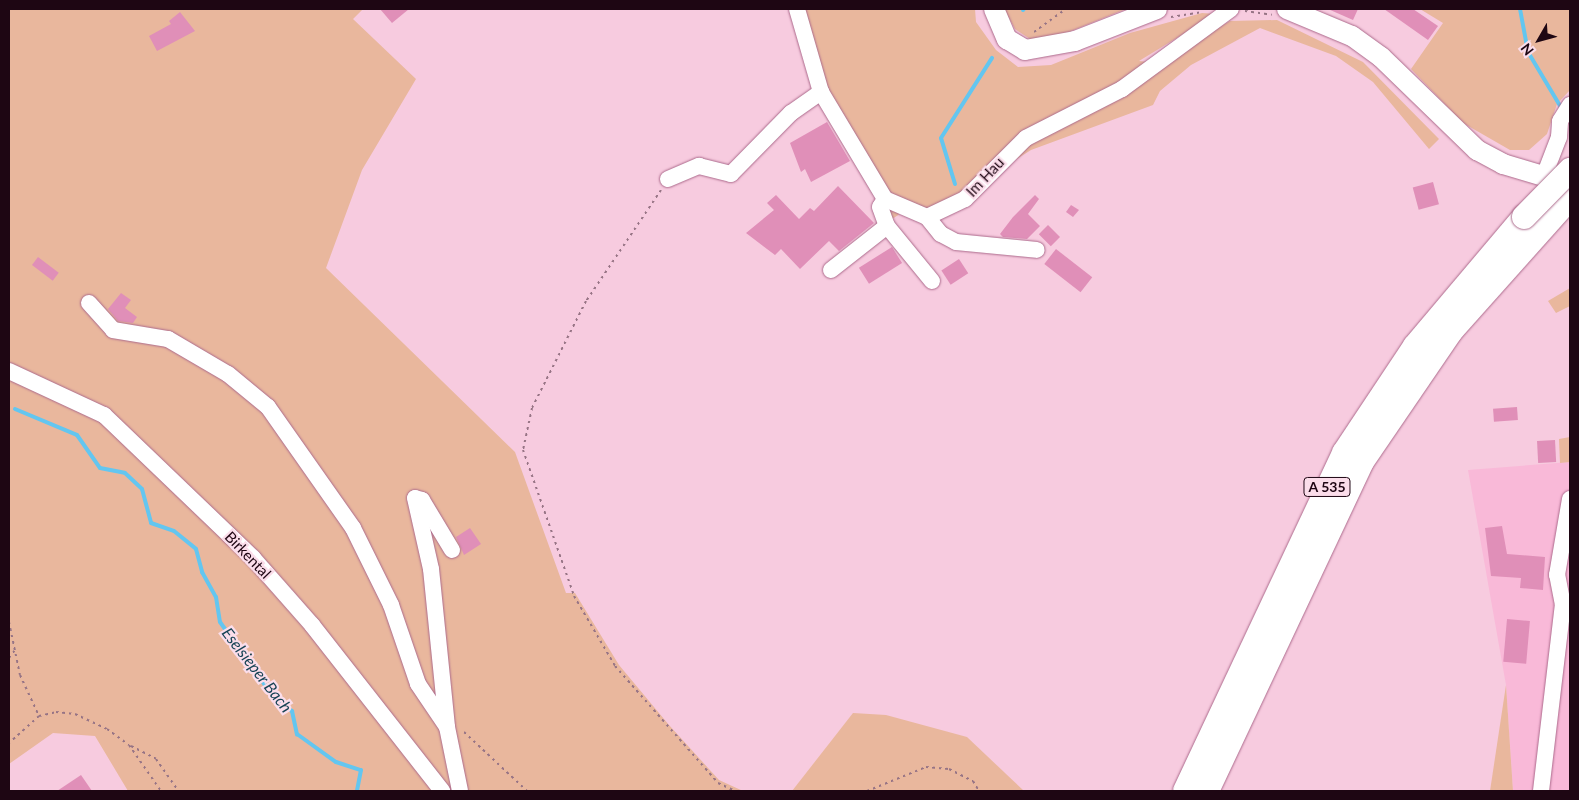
<!DOCTYPE html>
<style>
body{margin:0}
#map{position:relative;width:1579px;height:800px;overflow:hidden;background:#f7cbdf;font-family:Lato,sans-serif}
div>[style]{position:absolute}
.built>*{inset:0;background:#f9b9d8}
.green>*{inset:0;background:#e9b79d}
.stream>*{height:4px;margin:-2px;padding:0 2px;transform-origin:2px;border-radius:2px;background:#63c6f0}
.building>*{inset:0;background:#e08fb8;transform-origin:0 0}
.path>*{height:2px;margin-top:-1px;transform-origin:0;background:repeating-linear-gradient(90deg,#977485 0 2.5px,transparent 0 6.5px)}
.roads{filter:drop-shadow(0 0 1px #ac6a8c) drop-shadow(0 0 1px #ac6a8c)}
.minor>*{height:16px;margin:-8px;padding:0 8px;transform-origin:8px;border-radius:8px;background:#fff}
.major>*{height:20px;margin:-10px;padding:0 10px;transform-origin:10px;border-radius:10px;background:#fff}
.highway>*{height:24px;margin:-12px;padding:0 12px;transform-origin:12px;border-radius:12px;background:#fff}
.bridges{filter:drop-shadow(0 0 1px #ac6a8c) drop-shadow(0 0 1px #ac6a8c)}
.highway-bridge>*{height:24px;margin:-12px;padding:0 12px;transform-origin:12px;border-radius:12px;background:#fff}
span{translate:-50% -50%;white-space:nowrap;text-align:center;line-height:1.15;-webkit-text-stroke:4.5px #fbddea;paint-order:stroke}
.shield-label span{padding:1px 4px;background:#fbddea;border:1px solid;border-radius:4px;-webkit-text-stroke-width:0}
.shield-label{font-size:14px;color:#1e0613;font-weight:700}
.street-label{font-size:15px;color:#1e0613}
.water-label{font-size:16px;color:#174355;font-style:italic}
.frame{position:absolute;inset:0;border:10px solid #1e0613;pointer-events:none}
.north{position:absolute;left:1514px;top:15px;width:50px;height:50px;-webkit-text-stroke:4px #fbddea;paint-order:stroke;rotate:232deg;font-size:14px;font-weight:700;line-height:20px;text-align:center;color:#1e0613}
.north::after{content:'';display:block;margin:auto;width:18px;height:22px;background:#1e0613;clip-path:polygon(50% 0,100% 100%,50% 72%,0 100%)}
</style>
<div id="map">
<div class="built">
<div style="clip-path:polygon(1570px 462px,1570px 791px,1513px 791px,1506px 685px,1468px 470px)"></div>
</div>
<div class="green">
<div style="clip-path:polygon(9px 9px,363px 9px,353px 19px,416px 79px,362px 170px,326px 268px,515px 452px,566px 593px,575px 593px,619px 665px,669px 725px,719px 780px,743px 791px,128px 791px,95px 736px,53px 733px,9px 764px)"></div>
<div style="clip-path:polygon(799px 9px,975px 9px,976px 22px,996px 50px,1018px 67px,1051px 65px,1130px 33px,1202px 13px,1216px 14px,1139px 61px,1159px 63px,1230px 21px,1277px 20px,1363px 62px,1439px 139px,1429px 149px,1373px 82px,1336px 56px,1260px 28px,1191px 65px,1160px 91px,1153px 105px,1031px 150px,919px 221px,912px 206px,886px 223px,885px 199px,827px 98px)"></div>
<div style="clip-path:polygon(1004px 9px,1126px 9px,1046px 41px,1030px 39px,1015px 29px)"></div>
<div style="clip-path:polygon(1420px 9px,1570px 9px,1570px 90px,1557px 104px,1547px 134px,1529px 150px,1510px 150px,1463px 123px,1411px 69px,1443px 23px)"></div>
<div style="clip-path:polygon(1570px 288px,1570px 306px,1556px 313px,1548px 301px)"></div>
<div style="clip-path:polygon(1570px 437px,1570px 462px,1560px 463px,1559px 439px)"></div>
<div style="clip-path:polygon(1506px 685px,1513px 791px,1490px 791px)"></div>
<div style="clip-path:polygon(853px 713px,886px 715px,967px 737px,1024px 791px,792px 791px)"></div>
</div>
<div class="stream">
<div style="left:1520px;top:9px;width:44px;rotate:79.5deg"></div>
<div style="left:1528px;top:52px;width:66px;rotate:59.2deg"></div>
<div style="left:1023px;top:10px;width:1px;rotate:-45deg"></div>
<div style="left:955px;top:184px;width:48px;rotate:-106.9deg"></div>
<div style="left:941px;top:138px;width:95px;rotate:-57.5deg"></div>
<div style="left:15px;top:409px;width:67px;rotate:22.8deg"></div>
<div style="left:77px;top:435px;width:40px;rotate:55.1deg"></div>
<div style="left:100px;top:468px;width:25px;rotate:11deg"></div>
<div style="left:125px;top:473px;width:23px;rotate:43deg"></div>
<div style="left:142px;top:489px;width:35px;rotate:75deg"></div>
<div style="left:151px;top:523px;width:24px;rotate:19deg"></div>
<div style="left:174px;top:531px;width:28px;rotate:39deg"></div>
<div style="left:196px;top:549px;width:24px;rotate:75deg"></div>
<div style="left:202px;top:572px;width:29px;rotate:61deg"></div>
<div style="left:216px;top:597px;width:25px;rotate:81deg"></div>
<div style="left:220px;top:622px;width:90px;rotate:54.5deg"></div>
<div style="left:272px;top:695px;width:26px;rotate:39deg"></div>
<div style="left:292px;top:711px;width:24px;rotate:78deg"></div>
<div style="left:297px;top:734px;width:48px;rotate:35.7deg"></div>
<div style="left:336px;top:762px;width:26px;rotate:18deg"></div>
<div style="left:361px;top:770px;width:21px;rotate:101deg"></div>
</div>
<div class="building">
<div style="clip-path:polygon(380px 9px,409px 9px,392px 23px)"></div>
<div style="clip-path:polygon(1328px 9px,1358px 9px,1353px 20px)"></div>
<div style="clip-path:polygon(1384px 9px,1413px 9px,1438px 26px,1428px 40px)"></div>
<div style="clip-path:polygon(180px 12px,195px 31px,157px 51px,149px 36px,171px 24px,169px 21px)"></div>
<div style="clip-path:polygon(827px 122px,850px 161px,811px 182px,805px 169px,801px 172px,790px 143px)"></div>
<div style="left:1433px;top:182px;width:23px;height:21px;rotate:75deg"></div>
<div style="clip-path:polygon(838px 186px,874px 223px,839px 251px,829px 241px,800px 269px,781px 249px,775px 255px,746px 233px,774px 210px,767px 203px,776px 195px,799px 219px,810px 208px,814px 211px)"></div>
<div style="clip-path:polygon(1035px 195px,1039px 199px,1028px 214px,1040px 226px,1027px 239px,1003px 237px,1000px 234px,1013px 217px)"></div>
<div style="clip-path:polygon(1071px 205px,1079px 210px,1073px 217px,1066px 212px)"></div>
<div style="left:1048px;top:225px;width:17px;height:13px;rotate:45deg"></div>
<div style="left:892px;top:247px;width:19px;height:39px;rotate:58deg"></div>
<div style="left:1056px;top:249px;width:46px;height:19px;rotate:38deg"></div>
<div style="left:38px;top:257px;width:26px;height:10px;rotate:37deg"></div>
<div style="left:959px;top:259px;width:17px;height:21px;rotate:57deg"></div>
<div style="clip-path:polygon(121px 293px,131px 300px,125px 308px,137px 317px,133px 323px,118px 321px,108px 309px)"></div>
<div style="left:1517px;top:407px;width:13px;height:24px;rotate:86deg"></div>
<div style="left:1555px;top:440px;width:22px;height:18px;rotate:87deg"></div>
<div style="clip-path:polygon(1502px 526px,1507px 554px,1545px 557px,1543px 590px,1520px 588px,1521px 578px,1491px 576px,1485px 528px)"></div>
<div style="clip-path:polygon(470px 528px,481px 544px,464px 555px,456px 537px)"></div>
<div style="left:1507px;top:619px;width:23px;height:43px;rotate:5deg"></div>
<div style="clip-path:polygon(81px 775px,92px 791px,57px 791px)"></div>
</div>
<div class="path">
<div style="left:1245px;top:11px;width:27px;rotate:8deg"></div>
<div style="left:1171px;top:17px;width:32px;rotate:-9deg"></div>
<div style="left:1034px;top:32px;width:39px;rotate:-36deg"></div>
<div style="left:661px;top:190px;width:134px;rotate:124deg"></div>
<div style="left:586px;top:301px;width:120px;rotate:116.8deg"></div>
<div style="left:532px;top:408px;width:43px;rotate:102.1deg"></div>
<div style="left:523px;top:450px;width:155px;rotate:70.7deg"></div>
<div style="left:574px;top:596px;width:81px;rotate:59.6deg"></div>
<div style="left:615px;top:666px;width:156px;rotate:48.6deg"></div>
<div style="left:718px;top:783px;width:19px;rotate:25deg"></div>
<div style="left:9px;top:622px;width:54px;rotate:78.3deg"></div>
<div style="left:20px;top:675px;width:45px;rotate:65.1deg"></div>
<div style="left:39px;top:716px;width:40px;rotate:138deg"></div>
<div style="left:9px;top:658px;width:10px;rotate:-53deg"></div>
<div style="left:39px;top:716px;width:17px;rotate:-13deg"></div>
<div style="left:56px;top:712px;width:19px;rotate:6deg"></div>
<div style="left:75px;top:714px;width:35px;rotate:25deg"></div>
<div style="left:107px;top:729px;width:27px;rotate:36deg"></div>
<div style="left:129px;top:745px;width:56px;rotate:55.2deg"></div>
<div style="left:464px;top:732px;width:86px;rotate:43.1deg"></div>
<div style="left:131px;top:746px;width:28px;rotate:27deg"></div>
<div style="left:156px;top:759px;width:39px;rotate:55deg"></div>
<div style="left:867px;top:791px;width:64px;rotate:-22.1deg"></div>
<div style="left:926px;top:767px;width:23px;rotate:5deg"></div>
<div style="left:949px;top:769px;width:27px;rotate:27deg"></div>
<div style="left:973px;top:781px;width:12px;rotate:59deg"></div>
</div>
<div class="roads">
<div class="minor">
<div style="left:797px;top:9px;width:86px;rotate:73.9deg"></div>
<div style="left:821px;top:92px;width:125px;rotate:59.1deg"></div>
<div style="left:885px;top:199px;width:46px;rotate:23.2deg"></div>
<div style="left:927px;top:217px;width:42px;rotate:-25.3deg"></div>
<div style="left:965px;top:199px;width:86px;rotate:-45deg"></div>
<div style="left:1026px;top:138px;width:108px;rotate:-27deg"></div>
<div style="left:1122px;top:89px;width:135px;rotate:-36.3deg"></div>
<div style="left:1544px;top:176px;width:42px;rotate:-69deg"></div>
<div style="left:1559px;top:137px;width:16px;rotate:-86deg"></div>
<div style="left:1560px;top:121px;width:19px;rotate:-58deg"></div>
<div style="left:668px;top:179px;width:34px;rotate:-23deg"></div>
<div style="left:699px;top:166px;width:33px;rotate:14deg"></div>
<div style="left:731px;top:174px;width:86px;rotate:-45.5deg"></div>
<div style="left:791px;top:113px;width:37px;rotate:-35deg"></div>
<div style="left:885px;top:199px;width:9px;rotate:122deg"></div>
<div style="left:880px;top:207px;width:20px;rotate:70deg"></div>
<div style="left:887px;top:226px;width:71px;rotate:50.7deg"></div>
<div style="left:927px;top:217px;width:22px;rotate:51deg"></div>
<div style="left:941px;top:234px;width:17px;rotate:28deg"></div>
<div style="left:956px;top:242px;width:81px;rotate:5.6deg"></div>
<div style="left:831px;top:270px;width:71px;rotate:-38.2deg"></div>
<div style="left:89px;top:303px;width:36px;rotate:48deg"></div>
<div style="left:113px;top:330px;width:56px;rotate:9.3deg"></div>
<div style="left:168px;top:339px;width:69px;rotate:30.3deg"></div>
<div style="left:228px;top:374px;width:52px;rotate:39.5deg"></div>
<div style="left:268px;top:407px;width:148px;rotate:54.9deg"></div>
<div style="left:353px;top:528px;width:86px;rotate:63.7deg"></div>
<div style="left:391px;top:605px;width:83px;rotate:71.1deg"></div>
<div style="left:418px;top:684px;width:52px;rotate:56deg"></div>
<div style="left:9px;top:371px;width:105px;rotate:24.9deg"></div>
<div style="left:104px;top:415px;width:207px;rotate:43.8deg"></div>
<div style="left:253px;top:558px;width:89px;rotate:48.6deg"></div>
<div style="left:312px;top:625px;width:211px;rotate:51.9deg"></div>
<div style="left:452px;top:550px;width:58px;rotate:-121deg"></div>
<div style="left:422px;top:500px;width:7px;rotate:-164deg"></div>
<div style="left:415px;top:498px;width:73px;rotate:77.3deg"></div>
<div style="left:431px;top:569px;width:159px;rotate:84.2deg"></div>
<div style="left:447px;top:727px;width:65px;rotate:78.5deg"></div>
<div style="left:1563px;top:605px;width:31px;rotate:-101deg"></div>
<div style="left:1557px;top:575px;width:77px;rotate:-80.3deg"></div>
<div style="left:1541px;top:791px;width:187px;rotate:-83.3deg"></div>
<div style="left:1563px;top:605px;width:7px;rotate:8deg"></div>
</div>
<div class="major">
<div style="left:994px;top:9px;width:33px;rotate:67deg"></div>
<div style="left:1007px;top:39px;width:21px;rotate:31deg"></div>
<div style="left:1025px;top:50px;width:51px;rotate:-10.2deg"></div>
<div style="left:1075px;top:41px;width:88px;rotate:-21.3deg"></div>
<div style="left:1287px;top:9px;width:70px;rotate:22.6deg"></div>
<div style="left:1352px;top:36px;width:36px;rotate:36deg"></div>
<div style="left:1381px;top:57px;width:134px;rotate:44.1deg"></div>
<div style="left:1477px;top:150px;width:30px;rotate:28deg"></div>
<div style="left:1503px;top:164px;width:70px;rotate:16.6deg"></div>
</div>
<div class="highway">
<div style="left:1185px;top:791px;width:374px;rotate:-64.8deg"></div>
<div style="left:1344px;top:453px;width:128px;rotate:-56.4deg"></div>
<div style="left:1415px;top:346px;width:169px;rotate:-49.8deg"></div>
<div style="left:1207px;top:791px;width:362px;rotate:-64.8deg"></div>
<div style="left:1361px;top:463px;width:160px;rotate:-55.7deg"></div>
<div style="left:1451px;top:331px;width:178px;rotate:-48.2deg"></div>
</div>
</div>
<div class="bridges">
<div class="highway-bridge">
<div style="left:1524px;top:217px;width:66px;rotate:-45.6deg"></div>
</div>
</div>
<div class="shield-label">
<span style="left:1327px;top:487px">A 535</span>
</div>
<div class="street-label">
<span style="left:985px;top:177px;rotate:-47deg">Im Hau</span>
<span style="left:248px;top:555px;rotate:46deg">Birkental</span>
</div>
<div class="water-label">
<span style="left:257px;top:670px;rotate:52deg">Eselsieper Bach</span>
</div>
<div class="frame"></div>
<div class="north">N</div>
</div>
